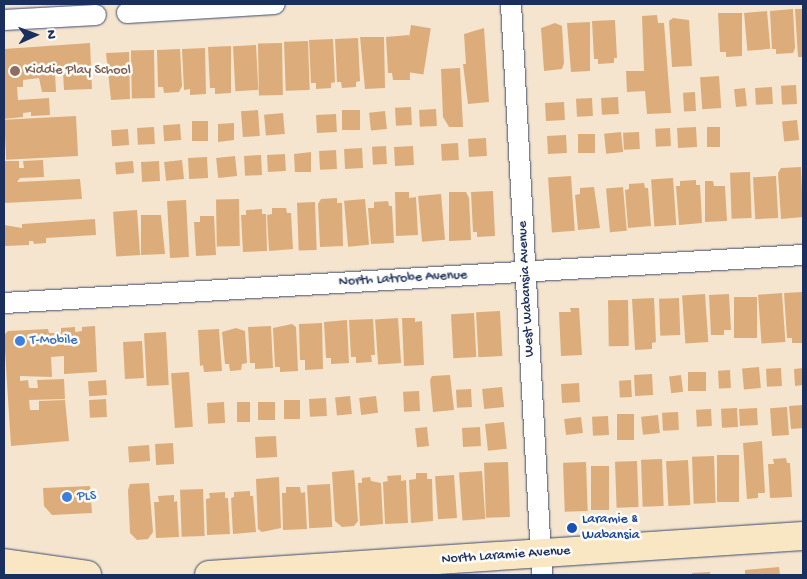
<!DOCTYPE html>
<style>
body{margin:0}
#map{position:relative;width:807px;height:579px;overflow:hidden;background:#f6e5ce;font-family:"Gochi Hand",sans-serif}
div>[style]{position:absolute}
.building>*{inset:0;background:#dcad7a;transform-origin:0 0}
.roads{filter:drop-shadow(0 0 1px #3c4a6f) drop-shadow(0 0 1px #3c4a6f)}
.street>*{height:20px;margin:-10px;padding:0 10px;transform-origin:10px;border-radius:10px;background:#fff}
.secondary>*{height:28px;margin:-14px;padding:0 14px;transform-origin:14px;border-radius:14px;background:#f9e7c3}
.dots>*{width:14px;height:14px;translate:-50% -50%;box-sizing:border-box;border:2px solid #fdfcf7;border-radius:50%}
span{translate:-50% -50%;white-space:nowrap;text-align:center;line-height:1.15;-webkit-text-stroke:5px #fdfcf7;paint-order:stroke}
.education-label{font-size:14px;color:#785e54}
.left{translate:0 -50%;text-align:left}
.street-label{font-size:14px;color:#1b2f5e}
.shop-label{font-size:14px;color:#366cbe}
.transit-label{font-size:14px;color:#164399}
.frame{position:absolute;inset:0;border:5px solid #1b2f5e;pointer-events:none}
.north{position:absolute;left:10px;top:10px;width:50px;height:50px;-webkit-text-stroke:4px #fdfcf7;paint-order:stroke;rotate:88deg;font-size:14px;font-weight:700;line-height:20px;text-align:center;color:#1b2f5e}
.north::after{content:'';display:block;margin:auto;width:18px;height:22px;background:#1b2f5e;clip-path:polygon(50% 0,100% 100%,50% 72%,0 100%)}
</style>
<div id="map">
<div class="building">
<div style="clip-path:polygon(793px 9px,795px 48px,793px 53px,776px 54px,776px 49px,772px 49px,770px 11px)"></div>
<div style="clip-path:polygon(795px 9px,803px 9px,803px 57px,798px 57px)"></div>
<div style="left:767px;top:11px;width:38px;height:23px;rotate:85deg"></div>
<div style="clip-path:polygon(718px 13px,742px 13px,742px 56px,726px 57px,726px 52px,720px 52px)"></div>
<div style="clip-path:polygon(657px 15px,658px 23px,664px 23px,671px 113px,647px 114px,645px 91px,627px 92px,626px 71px,644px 71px,642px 16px)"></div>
<div style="clip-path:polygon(673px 18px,689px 20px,692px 66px,672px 67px,669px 21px)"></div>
<div style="clip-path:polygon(615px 20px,617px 58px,614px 58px,614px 63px,598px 64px,598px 59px,594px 59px,592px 21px)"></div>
<div style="clip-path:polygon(590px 22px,590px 71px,571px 72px,567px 23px)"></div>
<div style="clip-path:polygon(555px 23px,562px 26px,564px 63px,562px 69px,544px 71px,541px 28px)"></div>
<div style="left:411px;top:25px;width:20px;height:47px;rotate:9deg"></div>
<div style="clip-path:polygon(484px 28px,489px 102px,468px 104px,463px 64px,466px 64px,464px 34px)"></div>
<div style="clip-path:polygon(409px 35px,410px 80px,393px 80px,392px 73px,388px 73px,386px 37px)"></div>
<div style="clip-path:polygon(360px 37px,384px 37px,385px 88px,365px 89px)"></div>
<div style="clip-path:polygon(358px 38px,360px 81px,356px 82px,356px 87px,342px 88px,341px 82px,337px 82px,335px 39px)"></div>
<div style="clip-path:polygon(333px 39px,335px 82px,331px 83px,331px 88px,316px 89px,316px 83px,311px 83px,309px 40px)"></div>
<div style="left:308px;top:41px;width:49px;height:24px;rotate:88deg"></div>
<div style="clip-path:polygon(90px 43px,92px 89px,64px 90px,63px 72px,55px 72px,56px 92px,42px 92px,39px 78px,23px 80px,23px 87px,17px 87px,18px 100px,49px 98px,50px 115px,31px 116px,31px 112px,23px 113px,23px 117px,4px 119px,4px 49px)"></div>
<div style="left:282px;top:43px;width:52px;height:24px;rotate:89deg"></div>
<div style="left:256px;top:45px;width:45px;height:23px;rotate:87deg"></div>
<div style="clip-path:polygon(231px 46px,231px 93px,215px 94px,215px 88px,210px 88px,208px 47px)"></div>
<div style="clip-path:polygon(205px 48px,206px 94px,190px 95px,190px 89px,184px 90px,182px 49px)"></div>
<div style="clip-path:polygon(180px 49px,182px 86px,179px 92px,164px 93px,163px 87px,158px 87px,157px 50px)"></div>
<div style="left:154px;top:50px;width:48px;height:23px;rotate:89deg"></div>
<div style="clip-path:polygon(129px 52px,130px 99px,111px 100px,106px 53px)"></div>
<div style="clip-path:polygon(460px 68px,463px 127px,449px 127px,443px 117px,441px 69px)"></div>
<div style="left:719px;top:76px;width:32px;height:19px;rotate:86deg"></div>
<div style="left:796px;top:85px;width:19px;height:15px;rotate:87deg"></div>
<div style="left:772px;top:87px;width:17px;height:17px;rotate:87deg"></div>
<div style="left:745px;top:88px;width:18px;height:11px;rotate:84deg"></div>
<div style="left:695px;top:92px;width:19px;height:12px;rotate:87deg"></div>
<div style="left:618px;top:97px;width:17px;height:17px;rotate:87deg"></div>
<div style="left:592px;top:98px;width:18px;height:16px;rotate:87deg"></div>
<div style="left:564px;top:102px;width:18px;height:19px;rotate:87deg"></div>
<div style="left:411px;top:107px;width:18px;height:16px;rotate:87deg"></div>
<div style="left:436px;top:109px;width:17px;height:17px;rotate:87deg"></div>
<div style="left:258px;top:110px;width:26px;height:17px;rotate:86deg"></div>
<div style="left:342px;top:110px;width:18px;height:20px"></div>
<div style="left:385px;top:111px;width:18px;height:16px;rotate:84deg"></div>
<div style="left:283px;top:113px;width:21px;height:19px;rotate:85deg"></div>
<div style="left:336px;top:114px;width:18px;height:20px;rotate:87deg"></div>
<div style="left:76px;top:116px;width:40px;height:72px;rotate:87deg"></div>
<div style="left:797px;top:120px;width:20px;height:15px;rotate:84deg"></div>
<div style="left:192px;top:121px;width:16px;height:20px"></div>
<div style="clip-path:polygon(234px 123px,234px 140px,218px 142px,218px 124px)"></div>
<div style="left:180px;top:124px;width:16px;height:17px;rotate:86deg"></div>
<div style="left:154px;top:127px;width:17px;height:17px;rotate:87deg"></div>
<div style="left:696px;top:127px;width:20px;height:19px;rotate:87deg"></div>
<div style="left:707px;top:127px;width:13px;height:20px"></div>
<div style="left:670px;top:128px;width:18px;height:15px;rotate:87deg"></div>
<div style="left:128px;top:129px;width:16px;height:17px;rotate:86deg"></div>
<div style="left:621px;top:132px;width:20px;height:17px;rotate:84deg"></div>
<div style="left:639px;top:132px;width:17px;height:16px;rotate:87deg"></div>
<div style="left:578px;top:134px;width:17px;height:19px"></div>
<div style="left:566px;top:135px;width:18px;height:19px;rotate:87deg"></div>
<div style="left:486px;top:138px;width:18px;height:18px;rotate:87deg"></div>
<div style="left:458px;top:143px;width:17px;height:17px;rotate:87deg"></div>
<div style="left:386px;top:146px;width:18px;height:14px;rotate:87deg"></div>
<div style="left:413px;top:146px;width:19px;height:19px;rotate:87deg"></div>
<div style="left:362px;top:148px;width:20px;height:18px;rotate:87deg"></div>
<div style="left:336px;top:150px;width:19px;height:17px;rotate:87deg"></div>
<div style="clip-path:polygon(311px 152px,311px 172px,295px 172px,294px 154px)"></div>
<div style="left:285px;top:154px;width:17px;height:18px;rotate:87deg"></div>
<div style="left:261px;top:155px;width:20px;height:17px;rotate:87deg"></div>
<div style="left:235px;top:156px;width:20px;height:19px;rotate:84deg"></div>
<div style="left:207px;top:157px;width:21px;height:19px;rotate:87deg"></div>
<div style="clip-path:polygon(43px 160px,44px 177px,20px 178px,17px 182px,80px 179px,82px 199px,4px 203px,4px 161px,19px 161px,19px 168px,24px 168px,23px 161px)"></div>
<div style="left:182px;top:160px;width:19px;height:18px;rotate:84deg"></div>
<div style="left:133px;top:161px;width:12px;height:18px;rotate:85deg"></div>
<div style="left:159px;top:161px;width:20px;height:18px;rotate:87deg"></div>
<div style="clip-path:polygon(801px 167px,803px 217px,781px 219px,778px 173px,781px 168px)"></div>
<div style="left:750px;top:172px;width:46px;height:20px;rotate:88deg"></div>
<div style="left:571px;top:176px;width:55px;height:23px;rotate:86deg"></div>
<div style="left:776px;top:176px;width:42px;height:23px;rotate:87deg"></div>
<div style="left:673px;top:178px;width:47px;height:22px;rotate:86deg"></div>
<div style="clip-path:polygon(696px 180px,696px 185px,700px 185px,702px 223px,679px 225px,676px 186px,680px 186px,680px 181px)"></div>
<div style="clip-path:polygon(705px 181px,713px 181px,714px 186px,725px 186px,727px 221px,705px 222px)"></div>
<div style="clip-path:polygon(644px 183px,645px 188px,648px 188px,651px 226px,628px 228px,625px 190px,629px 189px,629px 184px)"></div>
<div style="clip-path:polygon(594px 187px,600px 228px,578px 230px,575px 195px,580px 194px,580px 188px)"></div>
<div style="left:623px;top:187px;width:44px;height:17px;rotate:85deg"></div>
<div style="clip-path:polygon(493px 191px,495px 236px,477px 237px,477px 232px,473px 232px,471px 192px)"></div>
<div style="clip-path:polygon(395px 192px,409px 192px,409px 198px,416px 197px,418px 235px,396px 236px)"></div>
<div style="clip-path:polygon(449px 192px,466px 192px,469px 198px,471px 240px,449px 241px)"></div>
<div style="left:441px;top:194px;width:46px;height:23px;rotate:85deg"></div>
<div style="clip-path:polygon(337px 198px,337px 203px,342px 203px,343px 246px,320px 247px,318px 204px,321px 199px)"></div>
<div style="left:239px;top:199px;width:47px;height:23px;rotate:89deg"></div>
<div style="left:365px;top:199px;width:46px;height:21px;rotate:85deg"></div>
<div style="left:186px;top:200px;width:57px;height:19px;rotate:87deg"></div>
<div style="clip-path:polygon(388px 201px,389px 206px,392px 206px,394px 243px,371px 244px,368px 208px,374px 208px,374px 202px)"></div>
<div style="left:315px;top:202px;width:48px;height:18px;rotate:88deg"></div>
<div style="clip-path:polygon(272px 208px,286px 208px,287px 213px,291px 213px,293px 249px,269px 251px,267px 215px,272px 214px)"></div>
<div style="clip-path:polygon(262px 209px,262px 214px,266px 214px,267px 251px,243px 252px,241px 215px,246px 215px,246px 210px)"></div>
<div style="left:137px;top:210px;width:45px;height:24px;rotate:86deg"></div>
<div style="clip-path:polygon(141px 215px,161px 215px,165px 254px,141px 255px)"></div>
<div style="clip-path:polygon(200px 216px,214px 216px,216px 255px,196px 256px,194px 222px,200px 222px)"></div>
<div style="clip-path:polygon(95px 219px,96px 235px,46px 238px,46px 243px,34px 244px,33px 241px,29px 241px,29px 245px,4px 246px,4px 225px,22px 228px,22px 224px)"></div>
<div style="clip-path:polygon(803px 292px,803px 343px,792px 343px,792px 338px,787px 338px,784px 293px)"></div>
<div style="left:782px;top:293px;width:49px;height:24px;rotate:86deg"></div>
<div style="left:705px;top:294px;width:48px;height:23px;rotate:86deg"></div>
<div style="clip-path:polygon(729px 294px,731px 330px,724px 330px,724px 335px,711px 335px,709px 295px)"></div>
<div style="left:734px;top:297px;width:23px;height:41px"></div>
<div style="clip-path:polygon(654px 298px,656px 342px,652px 343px,652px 349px,635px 350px,632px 299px)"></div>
<div style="left:679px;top:298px;width:37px;height:20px;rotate:88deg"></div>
<div style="left:628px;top:300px;width:46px;height:20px;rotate:89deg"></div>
<div style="clip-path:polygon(570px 308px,579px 308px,582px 355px,561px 356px,559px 312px,571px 312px)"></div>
<div style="left:500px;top:311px;width:45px;height:24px;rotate:87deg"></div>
<div style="left:474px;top:313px;width:44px;height:23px;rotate:87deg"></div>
<div style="left:398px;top:318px;width:45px;height:23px;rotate:86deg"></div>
<div style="clip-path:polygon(402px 318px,415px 318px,415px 322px,422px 321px,424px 365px,404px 366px)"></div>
<div style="clip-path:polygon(373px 319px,375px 355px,371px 355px,372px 362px,356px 363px,356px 357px,351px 357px,349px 320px)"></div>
<div style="clip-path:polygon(347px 320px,349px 363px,331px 364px,331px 358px,326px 358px,324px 322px)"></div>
<div style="clip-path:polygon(322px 323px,323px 369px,305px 370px,305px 360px,300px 360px,299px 324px)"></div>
<div style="clip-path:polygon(292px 324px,296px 327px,298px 371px,280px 372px,280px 367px,275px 367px,273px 328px)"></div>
<div style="clip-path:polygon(95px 326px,97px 372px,64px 374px,64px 356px,51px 357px,52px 377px,20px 376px,20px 381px,28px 380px,29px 388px,38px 388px,37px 380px,64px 379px,65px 399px,29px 400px,30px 410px,39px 410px,39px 401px,65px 400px,69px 441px,11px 446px,4px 335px,8px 331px,48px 329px,49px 333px,61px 333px,61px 328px,75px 327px,75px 332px,82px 331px,82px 327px)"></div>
<div style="clip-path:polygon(271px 326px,273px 368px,255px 369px,255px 363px,250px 363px,248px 327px)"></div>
<div style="clip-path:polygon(236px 328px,245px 331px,247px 363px,242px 364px,241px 370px,230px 371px,229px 364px,225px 364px,222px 332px)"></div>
<div style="clip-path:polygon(219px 329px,222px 371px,204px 372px,203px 365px,200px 366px,198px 330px)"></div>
<div style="left:166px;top:332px;width:53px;height:22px;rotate:87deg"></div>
<div style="left:142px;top:341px;width:37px;height:19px;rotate:87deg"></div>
<div style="left:759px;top:367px;width:21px;height:17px;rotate:85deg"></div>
<div style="left:781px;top:368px;width:18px;height:15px;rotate:87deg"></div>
<div style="clip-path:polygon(803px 368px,803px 385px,795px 386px,794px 369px)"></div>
<div style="left:730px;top:370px;width:18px;height:12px;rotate:87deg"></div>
<div style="left:189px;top:372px;width:55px;height:18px;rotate:86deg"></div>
<div style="left:688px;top:372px;width:18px;height:19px"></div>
<div style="left:652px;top:374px;width:21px;height:18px;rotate:87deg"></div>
<div style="clip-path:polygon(450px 375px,454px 410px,433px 412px,430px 380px,432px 376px)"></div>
<div style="left:681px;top:375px;width:17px;height:12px;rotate:83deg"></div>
<div style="left:106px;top:380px;width:15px;height:18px;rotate:86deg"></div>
<div style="left:631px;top:380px;width:17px;height:12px;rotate:87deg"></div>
<div style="left:579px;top:383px;width:19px;height:18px;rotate:87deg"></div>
<div style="left:502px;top:387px;width:20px;height:20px;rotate:84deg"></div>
<div style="left:471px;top:389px;width:18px;height:15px;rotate:87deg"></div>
<div style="left:419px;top:391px;width:20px;height:16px;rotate:87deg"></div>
<div style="left:350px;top:396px;width:18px;height:15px;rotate:84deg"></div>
<div style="left:376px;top:396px;width:17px;height:17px;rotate:83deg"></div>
<div style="left:326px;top:398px;width:18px;height:17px;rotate:87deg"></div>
<div style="left:106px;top:399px;width:18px;height:17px;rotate:87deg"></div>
<div style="left:284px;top:400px;width:16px;height:19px"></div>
<div style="left:224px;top:402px;width:21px;height:17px;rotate:87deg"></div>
<div style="left:237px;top:402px;width:13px;height:20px"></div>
<div style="left:258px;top:402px;width:17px;height:18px"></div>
<div style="clip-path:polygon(803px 405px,803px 428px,791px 429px,789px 406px)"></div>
<div style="left:787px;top:407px;width:28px;height:17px;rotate:86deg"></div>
<div style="left:737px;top:408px;width:19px;height:16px;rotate:87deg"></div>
<div style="left:757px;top:408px;width:17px;height:18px;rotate:87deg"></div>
<div style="left:711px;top:409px;width:17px;height:15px;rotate:87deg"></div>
<div style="left:678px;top:412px;width:18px;height:16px;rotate:87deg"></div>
<div style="left:617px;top:414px;width:17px;height:26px"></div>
<div style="left:658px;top:415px;width:18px;height:17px;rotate:84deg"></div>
<div style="left:608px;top:416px;width:19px;height:16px;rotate:87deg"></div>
<div style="left:581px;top:417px;width:16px;height:17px;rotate:83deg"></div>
<div style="left:504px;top:422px;width:27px;height:19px;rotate:84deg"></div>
<div style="left:427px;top:427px;width:19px;height:12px;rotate:84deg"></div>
<div style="left:480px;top:427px;width:19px;height:18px;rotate:87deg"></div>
<div style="left:276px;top:436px;width:21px;height:21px;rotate:87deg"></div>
<div style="clip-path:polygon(762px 441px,765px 493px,758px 493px,758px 498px,747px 499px,743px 443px)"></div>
<div style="left:173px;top:443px;width:21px;height:18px;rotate:87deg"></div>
<div style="left:149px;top:445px;width:16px;height:21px;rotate:86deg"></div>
<div style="left:717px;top:455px;width:22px;height:47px"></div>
<div style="left:714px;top:456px;width:47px;height:22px;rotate:88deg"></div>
<div style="clip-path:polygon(786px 458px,787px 463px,790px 463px,792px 497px,770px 498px,768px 464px,774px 464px,773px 459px)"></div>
<div style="left:662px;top:459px;width:47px;height:21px;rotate:88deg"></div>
<div style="left:688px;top:460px;width:45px;height:22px;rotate:87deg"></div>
<div style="left:637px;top:461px;width:46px;height:22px;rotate:88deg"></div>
<div style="left:508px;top:462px;width:55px;height:24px;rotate:88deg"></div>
<div style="left:586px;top:462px;width:49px;height:23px;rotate:88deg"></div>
<div style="left:591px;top:466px;width:18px;height:44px"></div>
<div style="clip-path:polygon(354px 470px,358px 521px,354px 526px,342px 527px,335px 521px,332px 472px)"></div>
<div style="left:482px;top:471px;width:48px;height:23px;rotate:86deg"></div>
<div style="clip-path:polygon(416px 473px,427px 473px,427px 479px,432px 479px,433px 521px,411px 523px,409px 480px,416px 479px)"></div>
<div style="clip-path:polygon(401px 475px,401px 481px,406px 480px,408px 523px,385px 524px,383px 482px,388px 481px,387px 476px)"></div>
<div style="left:454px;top:475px;width:43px;height:19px;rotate:86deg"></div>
<div style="clip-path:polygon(279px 477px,281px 528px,262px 532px,258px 529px,256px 479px)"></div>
<div style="clip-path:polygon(370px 477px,371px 481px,381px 483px,383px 524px,360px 526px,358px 483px,362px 483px,362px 478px)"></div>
<div style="clip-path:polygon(149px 483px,153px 532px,148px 539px,137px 540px,130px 533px,128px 490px,130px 484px)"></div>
<div style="left:330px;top:484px;width:43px;height:23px;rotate:87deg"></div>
<div style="clip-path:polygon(90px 486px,92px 513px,52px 515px,44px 506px,43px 488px)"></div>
<div style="clip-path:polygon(286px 487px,300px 487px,301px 493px,305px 492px,307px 529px,283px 530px,282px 493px,286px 493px)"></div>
<div style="left:203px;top:489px;width:47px;height:23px;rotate:88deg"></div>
<div style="clip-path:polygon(250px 491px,250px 496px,253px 496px,256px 532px,233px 534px,231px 498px,234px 497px,234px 492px)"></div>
<div style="clip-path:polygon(225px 492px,225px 498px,228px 498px,230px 534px,207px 535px,206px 499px,210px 498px,209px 493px)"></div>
<div style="clip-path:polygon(174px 495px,174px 502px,177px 501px,179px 537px,156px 538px,154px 502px,159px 502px,158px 496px)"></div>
<div style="clip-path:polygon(779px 567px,780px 575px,745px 575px,745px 570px)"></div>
<div style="clip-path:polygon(710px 572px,710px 575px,692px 575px,692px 573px)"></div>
</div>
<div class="roads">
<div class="street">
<div style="left:511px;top:4px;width:572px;rotate:86.89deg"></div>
<div style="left:127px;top:13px;width:148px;rotate:-3.5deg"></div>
<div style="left:4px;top:20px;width:92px;rotate:-3.1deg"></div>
<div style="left:4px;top:303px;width:800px;rotate:-3.44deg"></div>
</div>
<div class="secondary">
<div style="left:4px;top:563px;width:84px;rotate:8.2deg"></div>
<div style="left:209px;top:575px;width:595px;rotate:-3.76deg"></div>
</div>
</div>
<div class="dots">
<div style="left:15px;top:71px;background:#8d6e63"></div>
<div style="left:20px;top:341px;background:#3f7fe0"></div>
<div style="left:67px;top:497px;background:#3f7fe0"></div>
<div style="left:572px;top:528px;background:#1a4fb4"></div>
</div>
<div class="education-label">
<span class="left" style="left:25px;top:71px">Kiddie Play School</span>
</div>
<div class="street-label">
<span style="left:403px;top:279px;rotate:-3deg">North Latrobe Avenue</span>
<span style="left:527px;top:289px;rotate:-93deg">West Wabansia Avenue</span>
<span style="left:506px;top:556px;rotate:-4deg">North Laramie Avenue</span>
</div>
<div class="shop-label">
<span class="left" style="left:30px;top:341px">T-Mobile</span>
<span class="left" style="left:77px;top:497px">PLS</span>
</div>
<div class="transit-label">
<span class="left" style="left:582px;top:528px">Laramie &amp;<br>Wabansia</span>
</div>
<div class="frame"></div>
<div class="north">N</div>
</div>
